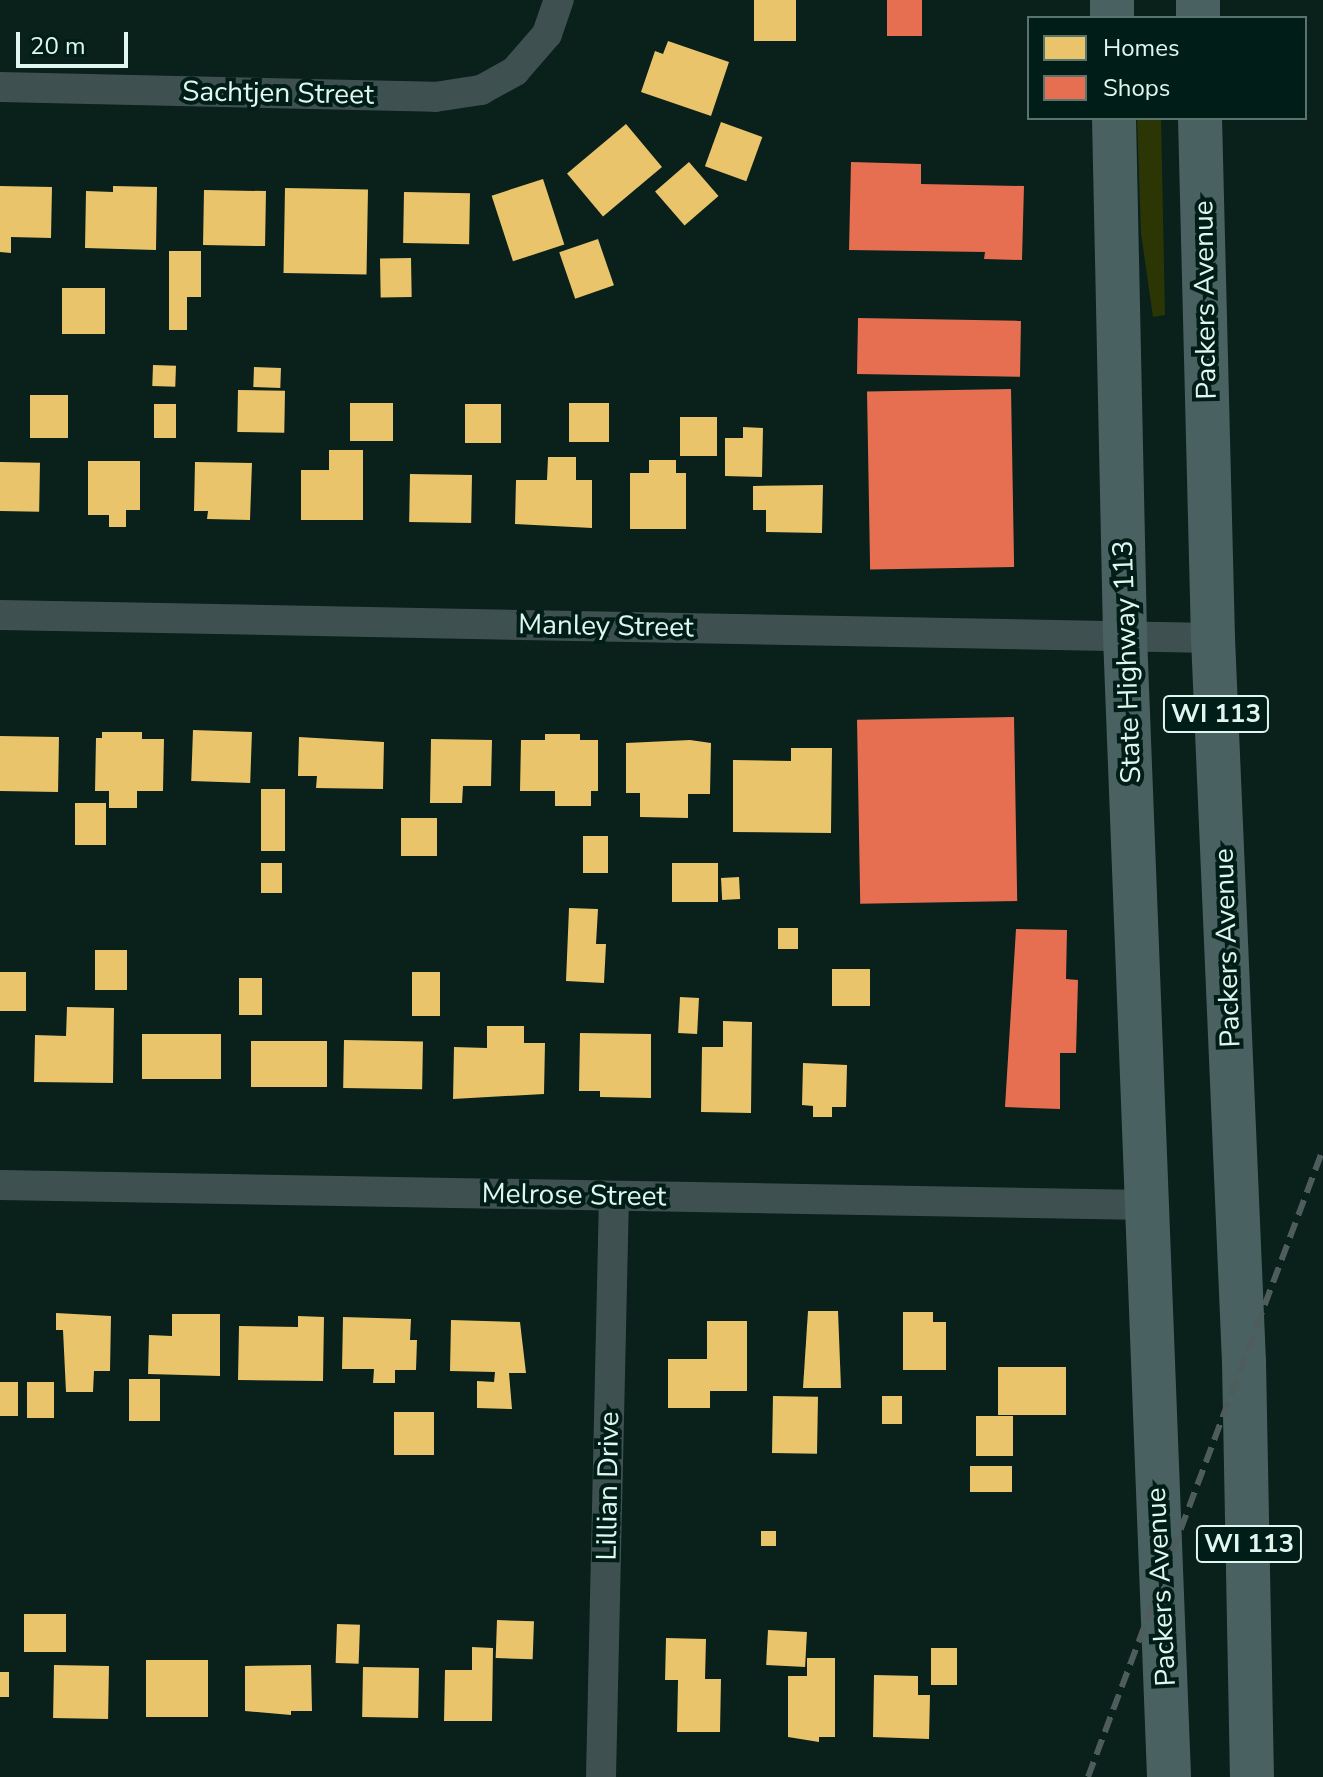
<!DOCTYPE html>
<style>
body{margin:0}
#map{position:relative;width:1323px;height:1777px;overflow:hidden;background:#09201b;font-family:"Nunito Sans",sans-serif}
div>[style]{position:absolute}
.green>*{inset:0;background:#2c3604}
.homes>*{inset:0;background:#e9c46a;transform-origin:0 0}
.shops>*{inset:0;background:#e76f51;transform-origin:0 0}
.street>*{height:30px;margin:-15px;padding:0 15px;transform-origin:15px;border-radius:15px;background:#3f5051}
.primary>*{height:44px;margin:-22px;padding:0 22px;transform-origin:22px;border-radius:22px;background:#4a6162}
.rail>*{height:6px;margin-top:-3px;transform-origin:0;background:repeating-linear-gradient(90deg,#4e5d5c 0 16px,transparent 0 24px)}
span{translate:-50% -50%;white-space:nowrap;text-align:center;line-height:1.15;-webkit-text-stroke:8px #001e17;paint-order:stroke}
.shield-label span{padding:2px 6px;background:#001e17;border:2px solid;border-radius:6px;-webkit-text-stroke-width:0}
.shield-label{font-size:26px;color:#e1f6ef;font-weight:700}
.street-label{font-size:28px;color:#e1f6ef}
.legend{position:absolute;left:1027px;top:16px;width:280px;height:104px;box-sizing:border-box;background:#001e17;border:2px solid #5a746d;margin:0;padding:10px 14px;list-style:none;font-size:24px;color:#e1f6ef}
.legend li{display:flex;align-items:center;gap:16px;height:40px}
.legend b{width:40px;border:2px solid #5a746d}
.scale{position:absolute;left:16px;top:32px;width:112px;height:36px;box-sizing:border-box;border:4px solid #e1f6ef;border-top:0;padding-left:10px;font-size:24px;line-height:28px;white-space:nowrap;color:#e1f6ef;-webkit-text-stroke:6px #001e17;paint-order:stroke}
</style>
<div id="map">
<div class="green">
<div style="clip-path:polygon(1137px 118px,1161px 118px,1165px 315px,1153px 317px,1141px 233px)"></div>
</div>
<div class="homes">
<div style="left:754px;top:0;width:42px;height:41px"></div>
<div style="clip-path:polygon(668px 41px,729px 62px,711px 116px,641px 92px,655px 51px,663px 54px)"></div>
<div style="left:721px;top:122px;width:44px;height:47px;rotate:20deg"></div>
<div style="left:626px;top:124px;width:56px;height:77px;rotate:50deg"></div>
<div style="left:689px;top:162px;width:45px;height:45px;rotate:49deg"></div>
<div style="left:543px;top:179px;width:69px;height:54px;rotate:72deg"></div>
<div style="clip-path:polygon(0 186px,52px 187px,51px 238px,11px 237px,11px 253px,0 252px)"></div>
<div style="clip-path:polygon(113px 186px,157px 187px,156px 250px,85px 248px,86px 191px,113px 192px)"></div>
<div style="left:285px;top:188px;width:83px;height:85px;rotate:1deg"></div>
<div style="left:204px;top:190px;width:62px;height:55px;rotate:1deg"></div>
<div style="left:404px;top:192px;width:66px;height:51px;rotate:1deg"></div>
<div style="left:598px;top:239px;width:49px;height:41px;rotate:71deg"></div>
<div style="clip-path:polygon(169px 251px,201px 251px,201px 297px,187px 297px,187px 330px,169px 330px)"></div>
<div style="left:411px;top:258px;width:39px;height:31px;rotate:89deg"></div>
<div style="left:62px;top:288px;width:43px;height:46px"></div>
<div style="left:153px;top:365px;width:23px;height:21px;rotate:2deg"></div>
<div style="left:254px;top:367px;width:27px;height:20px;rotate:2deg"></div>
<div style="left:238px;top:390px;width:47px;height:42px;rotate:1deg"></div>
<div style="left:30px;top:395px;width:38px;height:43px"></div>
<div style="left:350px;top:403px;width:43px;height:38px"></div>
<div style="left:569px;top:403px;width:40px;height:39px"></div>
<div style="left:154px;top:404px;width:22px;height:34px"></div>
<div style="left:465px;top:404px;width:36px;height:39px"></div>
<div style="left:680px;top:417px;width:37px;height:39px"></div>
<div style="clip-path:polygon(743px 427px,763px 428px,762px 477px,725px 476px,725px 438px,743px 438px)"></div>
<div style="clip-path:polygon(329px 450px,363px 450px,363px 520px,301px 520px,301px 470px,329px 470px)"></div>
<div style="clip-path:polygon(548px 457px,576px 457px,576px 480px,592px 480px,592px 528px,515px 524px,516px 480px,547px 480px)"></div>
<div style="clip-path:polygon(649px 460px,676px 460px,676px 473px,686px 473px,686px 529px,630px 529px,630px 473px,649px 473px)"></div>
<div style="clip-path:polygon(88px 461px,140px 461px,140px 510px,126px 510px,126px 527px,109px 527px,109px 515px,88px 515px)"></div>
<div style="left:0;top:462px;width:40px;height:49px;rotate:1deg"></div>
<div style="clip-path:polygon(195px 462px,252px 463px,250px 520px,207px 519px,208px 511px,194px 511px)"></div>
<div style="left:410px;top:474px;width:62px;height:48px;rotate:1deg"></div>
<div style="clip-path:polygon(823px 485px,822px 533px,766px 532px,766px 510px,753px 510px,753px 486px)"></div>
<div style="left:193px;top:730px;width:59px;height:51px;rotate:2deg"></div>
<div style="clip-path:polygon(102px 732px,142px 732px,142px 739px,164px 739px,163px 791px,137px 791px,137px 808px,109px 808px,109px 791px,95px 791px,96px 738px,102px 738px)"></div>
<div style="clip-path:polygon(545px 734px,580px 734px,580px 740px,598px 740px,598px 791px,591px 791px,591px 806px,555px 806px,555px 791px,520px 791px,521px 740px,545px 740px)"></div>
<div style="left:0;top:736px;width:59px;height:55px;rotate:1deg"></div>
<div style="clip-path:polygon(299px 737px,384px 742px,383px 789px,316px 788px,317px 776px,298px 776px)"></div>
<div style="clip-path:polygon(431px 739px,492px 740px,491px 786px,463px 786px,462px 803px,430px 803px)"></div>
<div style="clip-path:polygon(690px 740px,711px 743px,710px 794px,688px 794px,688px 818px,640px 817px,640px 793px,626px 793px,626px 743px)"></div>
<div style="clip-path:polygon(791px 748px,832px 748px,831px 833px,733px 832px,733px 760px,791px 761px)"></div>
<div style="left:261px;top:789px;width:24px;height:62px"></div>
<div style="left:75px;top:803px;width:31px;height:42px"></div>
<div style="left:401px;top:818px;width:36px;height:38px"></div>
<div style="left:583px;top:836px;width:25px;height:37px"></div>
<div style="left:261px;top:863px;width:21px;height:30px"></div>
<div style="left:672px;top:863px;width:46px;height:39px"></div>
<div style="left:739px;top:877px;width:22px;height:18px;rotate:87deg"></div>
<div style="clip-path:polygon(569px 908px,598px 909px,596px 944px,606px 944px,604px 983px,566px 981px)"></div>
<div style="left:778px;top:928px;width:20px;height:21px"></div>
<div style="left:95px;top:950px;width:32px;height:40px"></div>
<div style="left:832px;top:969px;width:38px;height:37px"></div>
<div style="left:0;top:972px;width:26px;height:39px"></div>
<div style="left:412px;top:972px;width:28px;height:44px"></div>
<div style="left:239px;top:978px;width:23px;height:37px"></div>
<div style="left:680px;top:997px;width:19px;height:36px;rotate:3deg"></div>
<div style="clip-path:polygon(67px 1007px,114px 1008px,113px 1083px,34px 1082px,35px 1035px,66px 1036px)"></div>
<div style="clip-path:polygon(723px 1021px,752px 1022px,751px 1113px,701px 1112px,702px 1047px,723px 1047px)"></div>
<div style="clip-path:polygon(487px 1026px,524px 1026px,524px 1043px,545px 1043px,544px 1094px,453px 1099px,454px 1047px,487px 1048px)"></div>
<div style="clip-path:polygon(580px 1033px,651px 1034px,651px 1098px,600px 1097px,600px 1091px,579px 1091px)"></div>
<div style="left:142px;top:1034px;width:79px;height:45px"></div>
<div style="left:344px;top:1040px;width:79px;height:48px;rotate:1deg"></div>
<div style="left:251px;top:1041px;width:76px;height:46px"></div>
<div style="clip-path:polygon(803px 1063px,847px 1065px,846px 1107px,832px 1107px,832px 1117px,813px 1117px,813px 1106px,802px 1105px)"></div>
<div style="clip-path:polygon(808px 1311px,838px 1311px,841px 1388px,803px 1388px)"></div>
<div style="clip-path:polygon(903px 1312px,933px 1312px,933px 1322px,946px 1322px,946px 1370px,903px 1370px)"></div>
<div style="clip-path:polygon(56px 1313px,111px 1316px,110px 1371px,94px 1371px,93px 1392px,66px 1392px,63px 1330px,56px 1330px)"></div>
<div style="clip-path:polygon(172px 1314px,220px 1314px,220px 1376px,148px 1374px,149px 1335px,172px 1336px)"></div>
<div style="clip-path:polygon(298px 1316px,324px 1317px,323px 1381px,238px 1380px,239px 1326px,298px 1327px)"></div>
<div style="clip-path:polygon(343px 1317px,411px 1319px,410px 1340px,417px 1340px,416px 1370px,395px 1370px,395px 1383px,373px 1383px,374px 1369px,342px 1369px)"></div>
<div style="clip-path:polygon(451px 1320px,520px 1322px,526px 1373px,509px 1373px,512px 1409px,477px 1408px,477px 1381px,494px 1382px,495px 1372px,450px 1371px)"></div>
<div style="clip-path:polygon(707px 1321px,747px 1321px,747px 1391px,710px 1391px,710px 1408px,668px 1408px,668px 1359px,707px 1359px)"></div>
<div style="left:998px;top:1367px;width:68px;height:48px"></div>
<div style="left:129px;top:1379px;width:31px;height:42px"></div>
<div style="left:0;top:1382px;width:18px;height:34px"></div>
<div style="left:27px;top:1382px;width:27px;height:36px"></div>
<div style="left:773px;top:1396px;width:45px;height:57px;rotate:1deg"></div>
<div style="left:882px;top:1396px;width:20px;height:28px"></div>
<div style="left:394px;top:1412px;width:40px;height:43px"></div>
<div style="left:976px;top:1416px;width:37px;height:40px"></div>
<div style="left:1012px;top:1466px;width:26px;height:42px;rotate:90deg"></div>
<div style="left:761px;top:1531px;width:15px;height:15px"></div>
<div style="left:24px;top:1614px;width:42px;height:38px"></div>
<div style="left:497px;top:1620px;width:37px;height:38px;rotate:2deg"></div>
<div style="left:337px;top:1624px;width:23px;height:39px;rotate:2deg"></div>
<div style="left:768px;top:1630px;width:39px;height:35px;rotate:3deg"></div>
<div style="clip-path:polygon(666px 1638px,706px 1639px,705px 1679px,721px 1679px,720px 1732px,677px 1732px,678px 1680px,665px 1680px)"></div>
<div style="clip-path:polygon(472px 1647px,493px 1648px,492px 1721px,444px 1721px,445px 1670px,472px 1670px)"></div>
<div style="left:931px;top:1648px;width:26px;height:37px"></div>
<div style="clip-path:polygon(807px 1658px,835px 1658px,835px 1737px,819px 1737px,819px 1742px,788px 1737px,788px 1676px,807px 1676px)"></div>
<div style="left:146px;top:1660px;width:62px;height:57px"></div>
<div style="left:54px;top:1665px;width:55px;height:53px;rotate:1deg"></div>
<div style="clip-path:polygon(311px 1665px,312px 1711px,291px 1711px,291px 1715px,245px 1711px,245px 1666px)"></div>
<div style="left:363px;top:1667px;width:56px;height:50px;rotate:1deg"></div>
<div style="left:0;top:1672px;width:9px;height:25px"></div>
<div style="clip-path:polygon(874px 1675px,918px 1676px,918px 1695px,930px 1695px,929px 1739px,873px 1737px)"></div>
</div>
<div class="shops">
<div style="left:887px;top:0;width:35px;height:36px"></div>
<div style="clip-path:polygon(851px 162px,921px 164px,921px 184px,1024px 186px,1022px 260px,984px 259px,985px 252px,849px 250px)"></div>
<div style="left:858px;top:318px;width:163px;height:56px;rotate:1deg"></div>
<div style="left:1011px;top:389px;width:178px;height:144px;rotate:89deg"></div>
<div style="left:1014px;top:717px;width:184px;height:157px;rotate:89deg"></div>
<div style="clip-path:polygon(1016px 929px,1067px 930px,1066px 979px,1078px 980px,1076px 1053px,1060px 1053px,1060px 1109px,1005px 1107px)"></div>
</div>
<div class="street">
<div style="left:0;top:87px;width:435px;rotate:1.3deg"></div>
<div style="left:435px;top:97px;width:47px;rotate:-8.7deg"></div>
<div style="left:481px;top:90px;width:39px;rotate:-29deg"></div>
<div style="left:515px;top:71px;width:49px;rotate:-49.1deg"></div>
<div style="left:547px;top:34px;width:36px;rotate:-71deg"></div>
<div style="left:0;top:615px;width:1213px;rotate:1.09deg"></div>
<div style="left:0;top:1185px;width:1148px;rotate:1deg"></div>
<div style="left:601px;top:1777px;width:581px;rotate:-88.72deg"></div>
</div>
<div class="primary">
<div style="left:1112px;top:0;width:18px;rotate:90deg"></div>
<div style="left:1198px;top:0;width:18px;rotate:90deg"></div>
<div style="left:1114px;top:118px;width:518px;rotate:88.78deg"></div>
<div style="left:1125px;top:636px;width:1142px;rotate:87.79deg"></div>
<div style="left:1200px;top:118px;width:520px;rotate:88.57deg"></div>
<div style="left:1213px;top:638px;width:725px;rotate:87.55deg"></div>
<div style="left:1244px;top:1362px;width:415px;rotate:88.9deg"></div>
</div>
<div class="rail">
<div style="left:1088px;top:1777px;width:671px;rotate:-69.48deg"></div>
</div>
<div class="shield-label">
<span style="left:1216px;top:714px">WI 113</span>
<span style="left:1249px;top:1544px">WI 113</span>
</div>
<div class="street-label">
<span style="left:278px;top:93px;rotate:1deg">Sachtjen Street</span>
<span style="left:1205px;top:300px;rotate:-91deg">Packers Avenue</span>
<span style="left:606px;top:626px;rotate:1deg">Manley Street</span>
<span style="left:1127px;top:662px;rotate:-92deg">State Highway 113</span>
<span style="left:1227px;top:948px;rotate:-92deg">Packers Avenue</span>
<span style="left:574px;top:1195px;rotate:1deg">Melrose Street</span>
<span style="left:608px;top:1486px;rotate:-89deg">Lillian Drive</span>
<span style="left:1161px;top:1587px;rotate:-93deg">Packers Avenue</span>
</div>
<ul class="legend">
<li><b style="height:22px;background:#e9c46a"></b>Homes</li>
<li><b style="height:22px;background:#e76f51"></b>Shops</li>
</ul>
<div class="scale">20 m</div>
</div>
